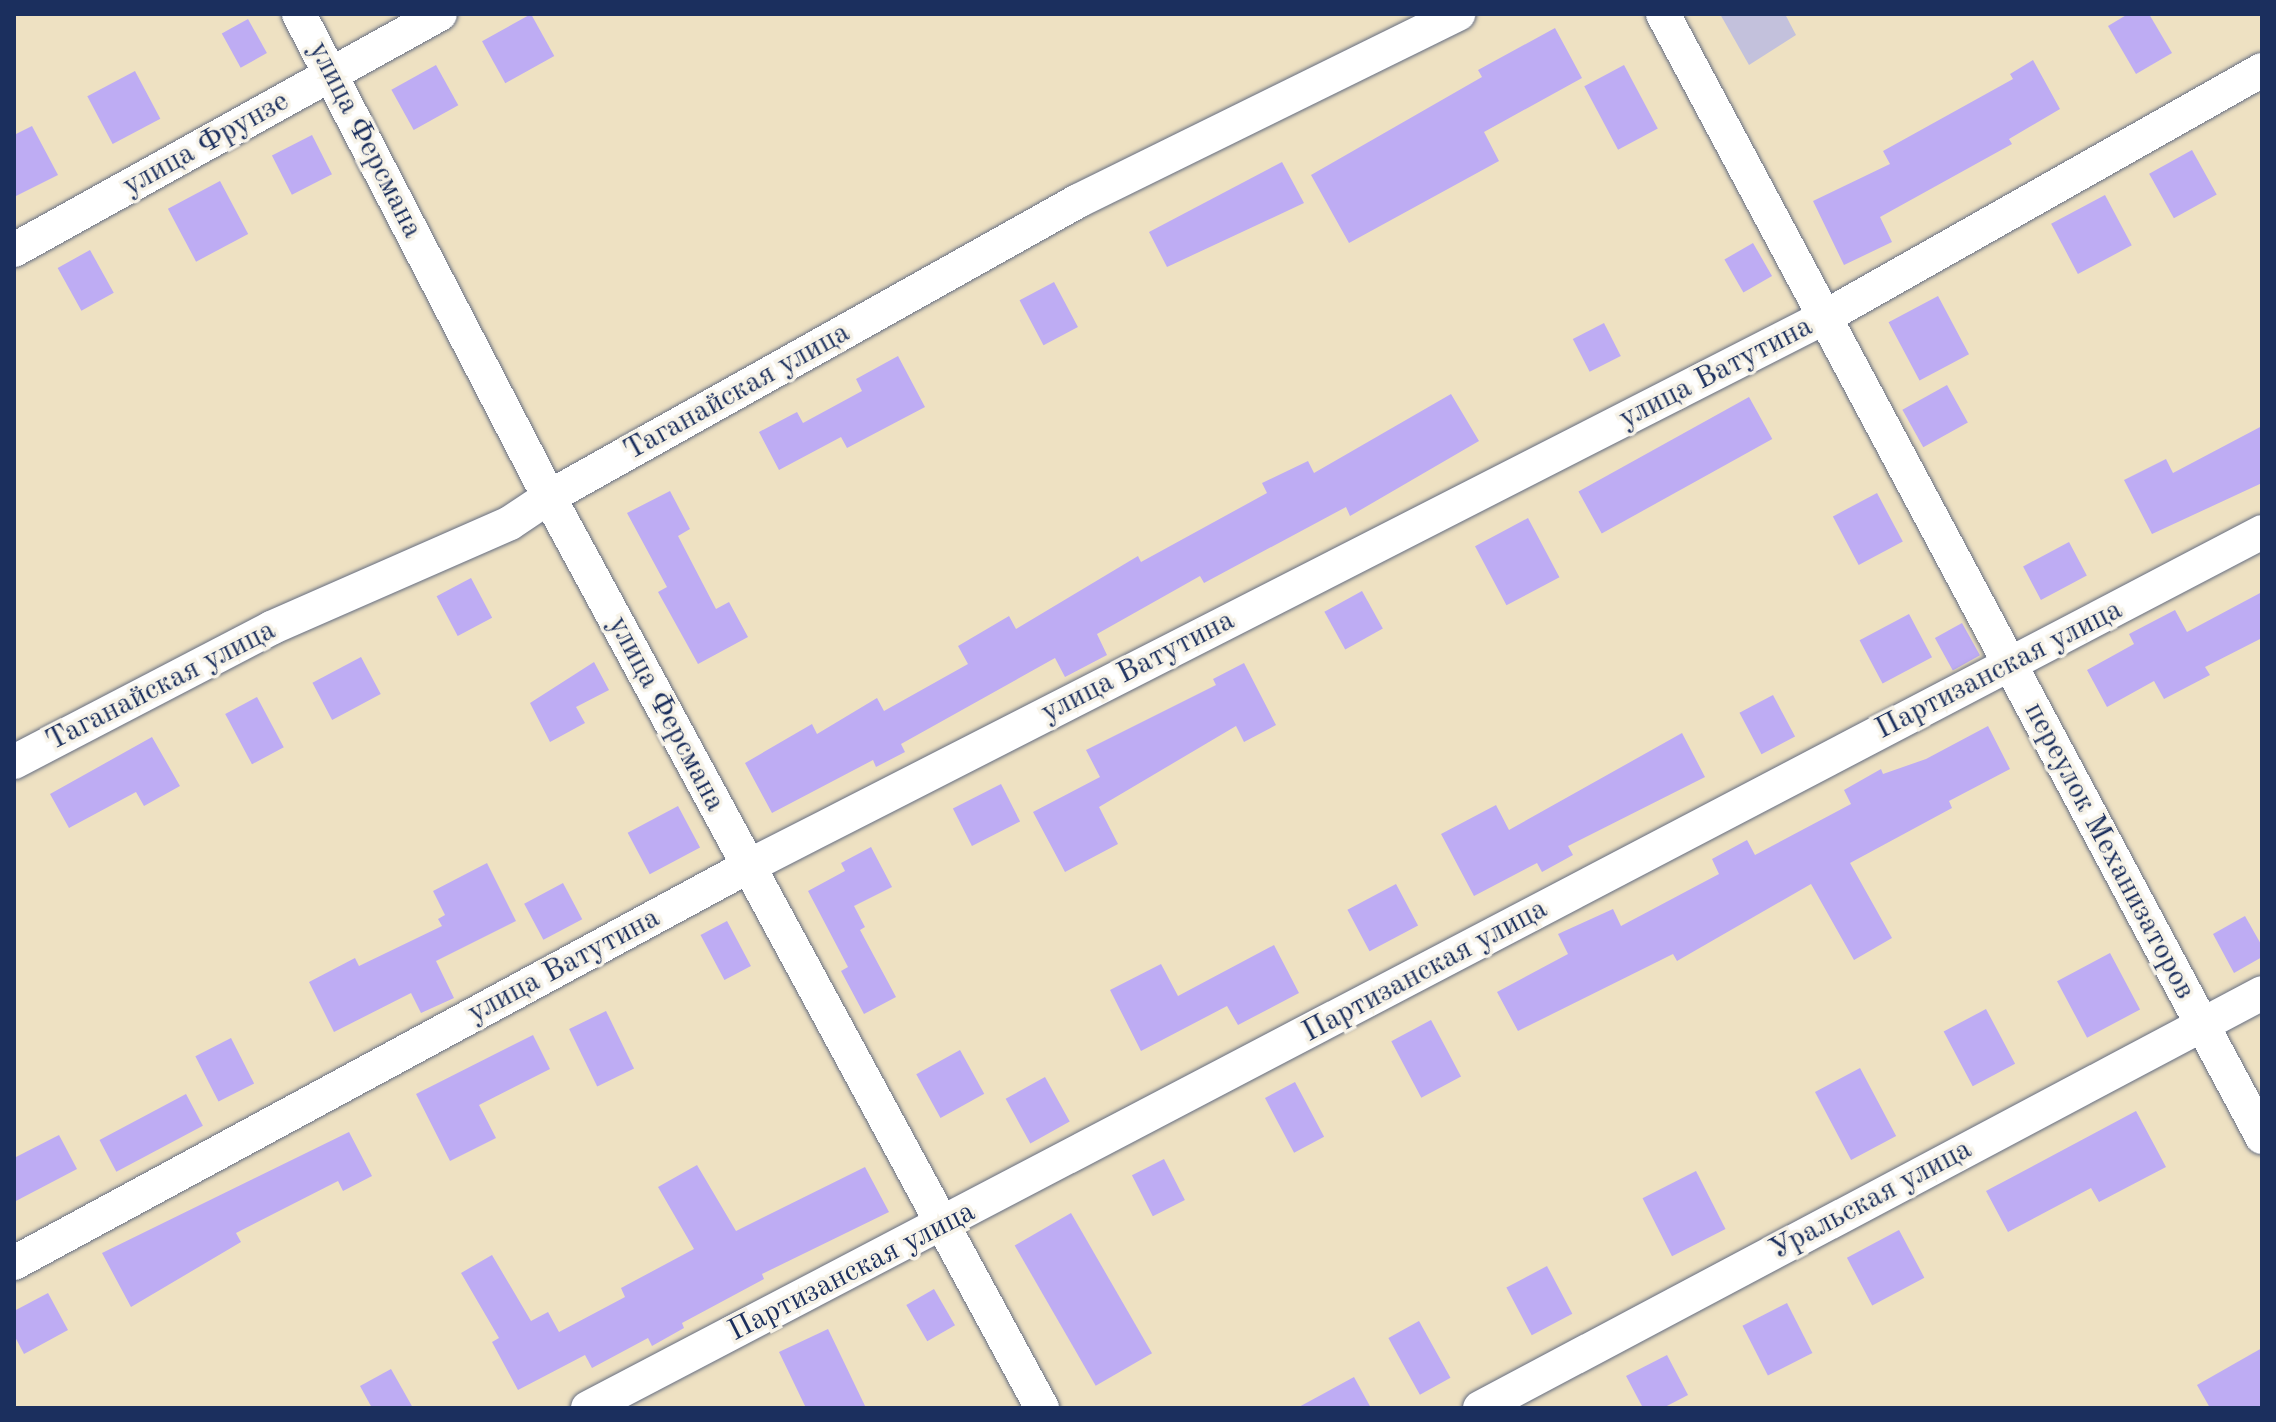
<!DOCTYPE html>
<meta charset="utf-8">
<style>
body{margin:0}
#map{position:relative;width:2276px;height:1422px;overflow:hidden;background:#eee1c2;font-family:"Old Standard TT",serif}
div>[style]{position:absolute}
.industrial>*{inset:0;background:#c3c1dc}
.building>*{inset:0;background:#beacf3;transform-origin:0 0}
.roads{filter:drop-shadow(0 0 2px #656d81) drop-shadow(0 0 2px #656d81)}
.street>*{height:34px;margin:-17px;padding:0 17px;transform-origin:17px;border-radius:17px;background:#fff}
span{translate:-50% -50%;white-space:nowrap;text-align:center;line-height:1.15;-webkit-text-stroke:7px #f7f3e8;paint-order:stroke}
.street-label{font-size:30px;color:#1b2f5e}
.frame{position:absolute;inset:0;border:16px solid #1b2f5e;pointer-events:none}
</style>
<div id="map">
<div class="industrial">
<div style="clip-path:polygon(1720px 14px,1785px 14px,1796px 35px,1749px 65px)"></div>
</div>
<div class="building">
<div style="left:531px;top:14px;width:48px;height:56px;rotate:61deg"></div>
<div style="clip-path:polygon(2128px 14px,2149px 14px,2172px 53px,2136px 74px,2108px 26px)"></div>
<div style="left:248px;top:19px;width:39px;height:30px;rotate:61deg"></div>
<div style="clip-path:polygon(1555px 28px,1582px 78px,1484px 132px,1499px 161px,1349px 243px,1311px 175px,1482px 77px,1478px 70px)"></div>
<div style="clip-path:polygon(2033px 60px,2060px 109px,2009px 139px,2012px 144px,1880px 217px,1892px 242px,1844px 265px,1813px 201px,1890px 164px,1883px 151px,2013px 79px,2010px 74px)"></div>
<div style="left:436px;top:65px;width:46px;height:51px;rotate:61deg"></div>
<div style="left:1624px;top:65px;width:72px;height:45px;rotate:62deg"></div>
<div style="left:135px;top:71px;width:54px;height:54px;rotate:62deg"></div>
<div style="clip-path:polygon(32px 126px,58px 175px,14px 197px,14px 135px)"></div>
<div style="left:312px;top:135px;width:44px;height:45px;rotate:63deg"></div>
<div style="left:2192px;top:150px;width:51px;height:49px;rotate:61deg"></div>
<div style="clip-path:polygon(1282px 162px,1304px 203px,1167px 267px,1149px 232px)"></div>
<div style="left:220px;top:181px;width:60px;height:59px;rotate:62deg"></div>
<div style="left:2105px;top:195px;width:57px;height:61px;rotate:62deg"></div>
<div style="left:1753px;top:243px;width:38px;height:33px;rotate:60deg"></div>
<div style="left:90px;top:250px;width:49px;height:37px;rotate:61deg"></div>
<div style="left:1054px;top:282px;width:51px;height:39px;rotate:62deg"></div>
<div style="left:1938px;top:296px;width:66px;height:56px;rotate:62deg"></div>
<div style="left:1604px;top:323px;width:37px;height:35px;rotate:63deg"></div>
<div style="clip-path:polygon(898px 356px,925px 407px,847px 448px,841px 437px,779px 470px,759px 432px,797px 412px,803px 423px,862px 391px,856px 379px)"></div>
<div style="left:1947px;top:385px;width:43px;height:51px;rotate:61deg"></div>
<div style="clip-path:polygon(1451px 394px,1479px 441px,1350px 516px,1346px 507px,1204px 583px,1200px 576px,1097px 634px,1107px 655px,1065px 677px,1055px 658px,901px 744px,905px 752px,876px 767px,873px 760px,772px 813px,745px 763px,812px 724px,817px 734px,877px 698px,884px 711px,968px 664px,958px 646px,1009px 616px,1016px 629px,1138px 556px,1141px 562px,1267px 493px,1262px 483px,1308px 461px,1314px 473px)"></div>
<div style="left:1749px;top:397px;width:48px;height:195px;rotate:61deg"></div>
<div style="clip-path:polygon(2262px 426px,2262px 483px,2152px 534px,2124px 480px,2166px 459px,2173px 473px)"></div>
<div style="clip-path:polygon(670px 491px,690px 529px,678px 536px,716px 609px,729px 602px,748px 637px,698px 664px,658px 592px,667px 587px,627px 513px)"></div>
<div style="left:1877px;top:493px;width:55px;height:50px;rotate:62deg"></div>
<div style="left:1528px;top:518px;width:67px;height:60px;rotate:62deg"></div>
<div style="left:2069px;top:542px;width:38px;height:52px;rotate:62deg"></div>
<div style="left:471px;top:578px;width:45px;height:39px;rotate:62deg"></div>
<div style="left:1362px;top:591px;width:43px;height:43px;rotate:61deg"></div>
<div style="clip-path:polygon(2262px 592px,2262px 638px,2205px 667px,2210px 675px,2164px 699px,2154px 681px,2107px 707px,2087px 670px,2134px 644px,2129px 634px,2175px 610px,2187px 632px)"></div>
<div style="left:1909px;top:614px;width:49px;height:56px;rotate:62deg"></div>
<div style="left:1962px;top:623px;width:37px;height:31px;rotate:61deg"></div>
<div style="left:361px;top:657px;width:42px;height:55px;rotate:62deg"></div>
<div style="clip-path:polygon(594px 662px,609px 690px,576px 707px,585px 723px,550px 742px,530px 703px)"></div>
<div style="clip-path:polygon(1244px 663px,1276px 725px,1244px 742px,1236px 726px,1099px 807px,1118px 844px,1065px 872px,1033px 812px,1100px 777px,1086px 750px,1216px 685px,1213px 679px)"></div>
<div style="left:1773px;top:695px;width:47px;height:38px;rotate:62deg"></div>
<div style="left:257px;top:697px;width:57px;height:36px;rotate:62deg"></div>
<div style="clip-path:polygon(1988px 726px,2010px 769px,1949px 801px,1952px 808px,1850px 863px,1892px 938px,1854px 960px,1811px 884px,1677px 961px,1673px 954px,1518px 1031px,1497px 992px,1568px 954px,1558px 934px,1613px 909px,1621px 926px,1719px 874px,1712px 859px,1747px 840px,1755px 855px,1851px 804px,1844px 790px,1881px 769px,1883px 774px,1926px 759px)"></div>
<div style="clip-path:polygon(1682px 733px,1705px 777px,1568px 846px,1573px 855px,1542px 872px,1537px 863px,1474px 896px,1441px 834px,1496px 805px,1509px 830px)"></div>
<div style="clip-path:polygon(152px 737px,180px 786px,144px 806px,136px 792px,69px 828px,50px 794px)"></div>
<div style="left:1001px;top:784px;width:42px;height:54px;rotate:63deg"></div>
<div style="left:678px;top:806px;width:47px;height:57px;rotate:62deg"></div>
<div style="clip-path:polygon(871px 847px,892px 887px,854px 906px,865px 927px,860px 930px,896px 997px,864px 1014px,841px 971px,848px 967px,808px 891px,845px 871px,841px 863px)"></div>
<div style="clip-path:polygon(487px 863px,516px 921px,436px 961px,454px 998px,421px 1013px,411px 993px,334px 1032px,309px 982px,355px 958px,359px 966px,442px 926px,438px 919px,445px 915px,433px 891px)"></div>
<div style="left:563px;top:883px;width:41px;height:44px;rotate:62deg"></div>
<div style="left:1396px;top:884px;width:47px;height:55px;rotate:62deg"></div>
<div style="clip-path:polygon(2245px 916px,2262px 946px,2262px 957px,2234px 973px,2213px 934px)"></div>
<div style="left:727px;top:921px;width:51px;height:30px;rotate:62deg"></div>
<div style="clip-path:polygon(1274px 945px,1299px 993px,1238px 1025px,1227px 1006px,1141px 1051px,1110px 990px,1161px 964px,1178px 996px)"></div>
<div style="left:2110px;top:953px;width:64px;height:60px;rotate:62deg"></div>
<div style="left:1986px;top:1009px;width:62px;height:48px;rotate:62deg"></div>
<div style="left:606px;top:1011px;width:64px;height:41px;rotate:64deg"></div>
<div style="left:1431px;top:1020px;width:64px;height:45px;rotate:62deg"></div>
<div style="clip-path:polygon(533px 1035px,550px 1069px,479px 1105px,496px 1138px,450px 1161px,416px 1094px)"></div>
<div style="left:231px;top:1038px;width:51px;height:40px;rotate:63deg"></div>
<div style="left:960px;top:1050px;width:50px;height:50px;rotate:61deg"></div>
<div style="left:1860px;top:1068px;width:77px;height:51px;rotate:62deg"></div>
<div style="left:1045px;top:1077px;width:51px;height:45px;rotate:61deg"></div>
<div style="left:1295px;top:1082px;width:62px;height:34px;rotate:62deg"></div>
<div style="left:186px;top:1094px;width:36px;height:98px;rotate:62deg"></div>
<div style="clip-path:polygon(2136px 1111px,2166px 1167px,2099px 1202px,2091px 1188px,2008px 1232px,1986px 1191px)"></div>
<div style="clip-path:polygon(349px 1132px,372px 1176px,343px 1191px,338px 1181px,236px 1233px,241px 1242px,131px 1307px,102px 1253px)"></div>
<div style="clip-path:polygon(59px 1135px,77px 1169px,14px 1202px,14px 1158px)"></div>
<div style="left:1164px;top:1159px;width:46px;height:36px;rotate:63deg"></div>
<div style="clip-path:polygon(697px 1165px,736px 1231px,865px 1167px,889px 1212px,762px 1274px,764px 1279px,682px 1323px,684px 1328px,652px 1346px,648px 1338px,592px 1368px,585px 1355px,518px 1390px,492px 1342px,499px 1338px,461px 1273px,492px 1255px,531px 1321px,548px 1312px,559px 1332px,625px 1297px,621px 1288px,694px 1249px,658px 1187px)"></div>
<div style="left:1696px;top:1171px;width:65px;height:60px;rotate:63deg"></div>
<div style="left:1071px;top:1213px;width:162px;height:65px;rotate:60deg"></div>
<div style="left:1899px;top:1230px;width:54px;height:59px;rotate:62deg"></div>
<div style="left:1547px;top:1266px;width:54px;height:46px;rotate:62deg"></div>
<div style="left:934px;top:1289px;width:42px;height:32px;rotate:60deg"></div>
<div style="clip-path:polygon(48px 1293px,68px 1330px,24px 1354px,14px 1335px,14px 1311px)"></div>
<div style="left:1787px;top:1303px;width:56px;height:50px;rotate:63deg"></div>
<div style="left:1419px;top:1321px;width:65px;height:35px;rotate:61deg"></div>
<div style="clip-path:polygon(828px 1329px,866px 1408px,806px 1408px,779px 1352px)"></div>
<div style="clip-path:polygon(2262px 1348px,2262px 1408px,2210px 1408px,2197px 1385px)"></div>
<div style="clip-path:polygon(1667px 1355px,1688px 1395px,1663px 1408px,1643px 1408px,1626px 1376px)"></div>
<div style="clip-path:polygon(391px 1369px,413px 1408px,372px 1408px,360px 1386px)"></div>
<div style="clip-path:polygon(1354px 1377px,1371px 1408px,1297px 1408px)"></div>
</div>
<div class="roads">
<div class="street">
<div style="left:299px;top:14px;width:544px;rotate:62.63deg"></div>
<div style="left:549px;top:497px;width:1036px;rotate:61.58deg"></div>
<div style="left:1663px;top:14px;width:1273px;rotate:61.92deg"></div>
<div style="left:14px;top:250px;width:487px;rotate:-29deg"></div>
<div style="left:14px;top:762px;width:290px;rotate:-27.5deg"></div>
<div style="left:271px;top:628px;width:261px;rotate:-23.7deg"></div>
<div style="left:510px;top:523px;width:47px;rotate:-33.7deg"></div>
<div style="left:549px;top:497px;width:606px;rotate:-29.23deg"></div>
<div style="left:1078px;top:201px;width:424px;rotate:-26.2deg"></div>
<div style="left:14px;top:1263px;width:833px;rotate:-28.38deg"></div>
<div style="left:747px;top:867px;width:1208px;rotate:-27.03deg"></div>
<div style="left:1823px;top:318px;width:504px;rotate:-29.46deg"></div>
<div style="left:588px;top:1408px;width:1889px;rotate:-27.62deg"></div>
<div style="left:1480px;top:1408px;width:885px;rotate:-27.95deg"></div>
</div>
</div>
<div class="street-label">
<span style="left:365px;top:140px;rotate:63deg">улица Ферсмана</span>
<span style="left:206px;top:144px;rotate:-29deg">улица Фрунзе</span>
<span style="left:1716px;top:373px;rotate:-27deg">улица Ватутина</span>
<span style="left:737px;top:392px;rotate:-29deg">Таганайская улица</span>
<span style="left:1138px;top:667px;rotate:-27deg">улица Ватутина</span>
<span style="left:1999px;top:670px;rotate:-27deg">Партизанская улица</span>
<span style="left:161px;top:686px;rotate:-27deg">Таганайская улица</span>
<span style="left:666px;top:714px;rotate:62deg">улица Ферсмана</span>
<span style="left:2109px;top:851px;rotate:62deg">переулок Механизаторов</span>
<span style="left:564px;top:966px;rotate:-28deg">улица Ватутина</span>
<span style="left:1425px;top:971px;rotate:-28deg">Партизанская улица</span>
<span style="left:1871px;top:1200px;rotate:-28deg">Уральская улица</span>
<span style="left:852px;top:1272px;rotate:-27deg">Партизанская улица</span>
</div>
<div class="frame"></div>
</div>
